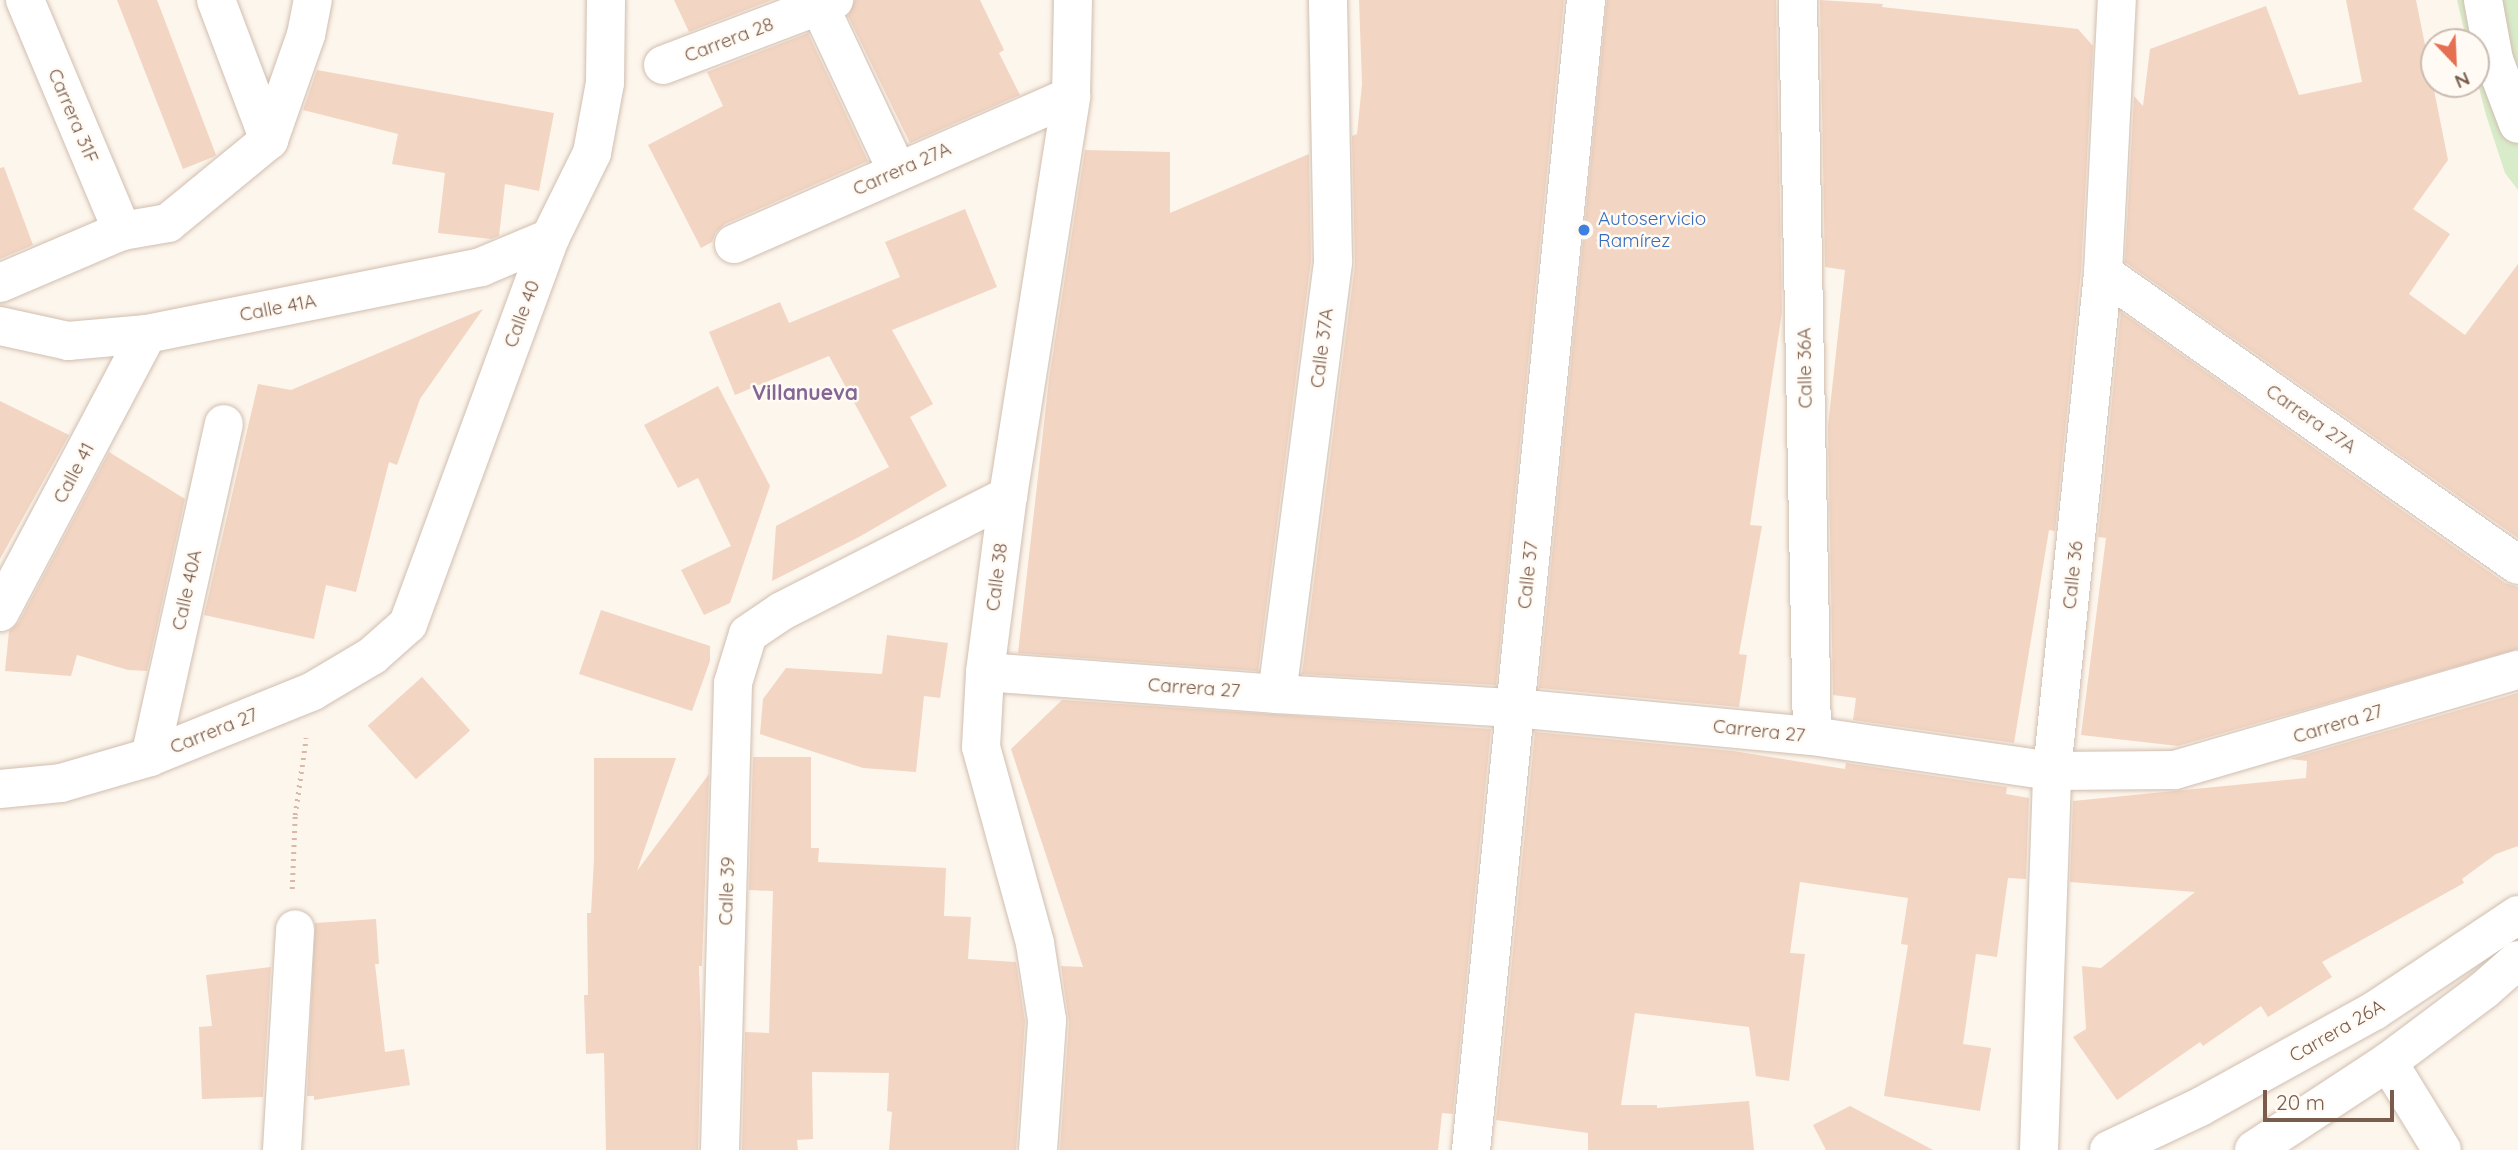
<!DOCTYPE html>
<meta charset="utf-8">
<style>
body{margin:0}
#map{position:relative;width:2518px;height:1150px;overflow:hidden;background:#fdf6ec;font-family:Quicksand,sans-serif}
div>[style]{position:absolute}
.green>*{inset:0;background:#d8ecc9}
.building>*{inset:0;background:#f3d5c3;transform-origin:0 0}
.path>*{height:4.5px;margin-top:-2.25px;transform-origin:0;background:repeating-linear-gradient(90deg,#d9b8a5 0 2px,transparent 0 7px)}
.roads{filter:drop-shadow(0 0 2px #d1beb0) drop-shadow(0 0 2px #d1beb0)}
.minor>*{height:38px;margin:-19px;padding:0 19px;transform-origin:19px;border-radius:19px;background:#fff}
.tertiary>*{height:38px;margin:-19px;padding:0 19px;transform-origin:19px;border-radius:19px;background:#fff}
.secondary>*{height:38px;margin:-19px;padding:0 19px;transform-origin:19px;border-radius:19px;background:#fff}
.dots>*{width:19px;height:19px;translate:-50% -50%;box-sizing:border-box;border:4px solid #fffaf3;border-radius:50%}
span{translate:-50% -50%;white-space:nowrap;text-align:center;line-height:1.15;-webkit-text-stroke:5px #fffaf3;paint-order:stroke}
.street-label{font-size:19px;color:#7a5c4d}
.shop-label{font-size:19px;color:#366cbe}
.left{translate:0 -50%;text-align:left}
.neighbourhood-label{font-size:21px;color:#846695;font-weight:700}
.north{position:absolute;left:2420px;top:28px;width:70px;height:70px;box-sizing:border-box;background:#fffaf3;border:2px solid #cabbb1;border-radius:50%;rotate:157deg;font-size:19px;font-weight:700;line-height:28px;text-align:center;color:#7a5c4d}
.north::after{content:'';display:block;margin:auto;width:24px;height:32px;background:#e76f51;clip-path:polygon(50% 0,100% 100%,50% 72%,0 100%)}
.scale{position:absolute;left:2263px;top:1090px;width:131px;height:32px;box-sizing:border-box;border:4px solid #7a5c4d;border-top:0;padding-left:9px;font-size:21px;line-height:24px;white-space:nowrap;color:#7a5c4d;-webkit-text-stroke:5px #fffaf3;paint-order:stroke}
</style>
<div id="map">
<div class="green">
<div style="clip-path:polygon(2457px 0,2518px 0,2518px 190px,2505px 173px,2486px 115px,2476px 76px,2476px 42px,2467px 42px)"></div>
</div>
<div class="building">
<div style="clip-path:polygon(117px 0,157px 0,216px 155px,213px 157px,183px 169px)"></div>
<div style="clip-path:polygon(674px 0,772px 0,689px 32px)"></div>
<div style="clip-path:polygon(855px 0,980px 0,1004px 50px,999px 53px,1020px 95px,910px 143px,848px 16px)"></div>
<div style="clip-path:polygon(1359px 0,1564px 0,1496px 685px,1302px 674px,1355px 265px,1352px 136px,1357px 134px,1362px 84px)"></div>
<div style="clip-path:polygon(1607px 0,1776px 0,1782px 312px,1750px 525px,1762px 526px,1739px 654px,1747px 655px,1739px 707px,1539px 688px)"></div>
<div style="clip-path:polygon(1820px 0,1883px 4px,1882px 7px,2078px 29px,2093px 46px,2081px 271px,2055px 531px,2049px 530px,2014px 743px,1853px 720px,1856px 698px,1833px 695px,1828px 426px,1845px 270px,1825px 267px)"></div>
<div style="clip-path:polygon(2346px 0,2416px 0,2448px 160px,2413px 209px,2450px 234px,2409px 294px,2465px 335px,2518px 264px,2518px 538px,2125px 262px,2134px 96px,2143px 106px,2150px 49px,2266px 6px,2299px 95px,2362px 82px)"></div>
<div style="clip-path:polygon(808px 33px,868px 161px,725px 224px,716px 232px,712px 242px,701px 248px,648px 145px,723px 106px,707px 72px)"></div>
<div style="clip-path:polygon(317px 70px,554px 113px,539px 191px,505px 184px,499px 236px,491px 239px,438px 233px,445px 173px,392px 164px,398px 134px,303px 110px)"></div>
<div style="clip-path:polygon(1085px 150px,1170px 152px,1170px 213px,1309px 154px,1311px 261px,1258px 671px,1018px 653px,1049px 379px)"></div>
<div style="clip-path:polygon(4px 167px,33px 245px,0 259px,0 168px)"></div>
<div style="clip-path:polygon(965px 209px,997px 287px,892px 330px,933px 404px,910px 417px,947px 486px,859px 537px,772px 581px,776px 526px,889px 467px,829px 356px,735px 395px,709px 332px,780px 302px,789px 323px,900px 277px,885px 242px)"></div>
<div style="clip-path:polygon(483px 309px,420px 399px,397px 465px,389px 462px,356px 592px,326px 585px,314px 639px,204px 615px,258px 384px,291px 390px)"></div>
<div style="clip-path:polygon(2121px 312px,2505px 583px,2518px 587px,2518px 649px,2178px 746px,2081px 735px,2106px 538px,2098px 537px)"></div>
<div style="clip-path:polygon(718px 386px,770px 486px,730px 603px,704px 615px,681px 570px,731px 546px,698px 478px,678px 488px,644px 425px)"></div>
<div style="clip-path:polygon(0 401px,69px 435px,0 559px)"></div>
<div style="clip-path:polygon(109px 452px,185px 499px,147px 671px,128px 670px,77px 655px,71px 676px,5px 671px,9px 631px,19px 622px)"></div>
<div style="clip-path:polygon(601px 610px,710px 646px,710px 661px,692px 711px,579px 674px)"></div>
<div style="clip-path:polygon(887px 635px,948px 643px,940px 698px,924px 696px,916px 772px,863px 768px,760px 734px,763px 699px,786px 668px,882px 674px)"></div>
<div style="left:422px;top:677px;width:72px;height:73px;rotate:48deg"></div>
<div style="clip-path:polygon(2518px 693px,2518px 846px,2496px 854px,2462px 879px,2464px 883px,2322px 962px,2332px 977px,2268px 1017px,2261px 1006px,2203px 1046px,2200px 1042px,2117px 1100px,2073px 1037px,2086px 1029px,2082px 966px,2101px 968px,2195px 892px,2070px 882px,2073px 801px,2306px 778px,2307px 761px,2290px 759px)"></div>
<div style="clip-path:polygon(1062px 700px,1491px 729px,1453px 1114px,1442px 1113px,1438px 1150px,1060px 1150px,1069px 1022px,1061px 966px,1083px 967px,1011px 749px)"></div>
<div style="clip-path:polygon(1535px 732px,1733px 751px,1845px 769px,1846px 763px,2007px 787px,2006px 794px,2029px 798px,2026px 879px,2008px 878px,1997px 957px,1976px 954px,1963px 1044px,1991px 1048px,1980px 1111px,1884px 1096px,1908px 945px,1901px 944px,1908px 898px,1800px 882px,1790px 953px,1805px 954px,1789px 1081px,1756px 1076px,1749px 1027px,1635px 1013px,1621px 1105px,1657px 1105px,1657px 1108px,1749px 1101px,1754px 1150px,1588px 1150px,1588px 1133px,1496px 1120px)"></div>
<div style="clip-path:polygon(753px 757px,811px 757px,811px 848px,819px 848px,818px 862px,946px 868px,944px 916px,971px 917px,968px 959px,1016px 962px,1025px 1021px,1016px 1150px,889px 1150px,892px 1112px,887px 1111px,889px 1073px,812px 1072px,813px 1139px,797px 1140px,798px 1150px,742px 1150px,745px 1032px,769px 1033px,773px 891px,749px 890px)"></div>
<div style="clip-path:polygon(594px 758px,676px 758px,637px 871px,709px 774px,702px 966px,699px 966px,701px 1032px,698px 1150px,606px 1150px,604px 1053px,586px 1054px,584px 995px,588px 995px,587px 913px,591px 913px,594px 859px)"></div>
<div style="clip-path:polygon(376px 919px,379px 964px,375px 964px,385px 1052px,404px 1049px,410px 1085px,314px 1100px,314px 1096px,307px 1096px,315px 923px)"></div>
<div style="clip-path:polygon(271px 967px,263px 1097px,202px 1099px,199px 1027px,212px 1026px,206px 975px)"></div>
<div style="clip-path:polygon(1850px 1106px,1933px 1150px,1826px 1150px,1813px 1125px)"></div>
</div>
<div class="path">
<div style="left:292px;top:889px;width:74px;rotate:-87.7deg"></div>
<div style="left:295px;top:815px;width:78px;rotate:-81.9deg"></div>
</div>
<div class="roads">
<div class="minor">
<div style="left:25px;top:0;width:251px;rotate:67.2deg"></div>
<div style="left:216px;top:0;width:150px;rotate:69.3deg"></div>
<div style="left:1798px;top:0;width:736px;rotate:88.91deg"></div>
<div style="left:2483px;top:0;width:61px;rotate:79.6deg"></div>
<div style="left:2494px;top:60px;width:68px;rotate:69.4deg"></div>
<div style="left:819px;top:5px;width:183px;rotate:64.8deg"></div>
<div style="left:663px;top:65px;width:183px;rotate:-20.8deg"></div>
<div style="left:734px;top:244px;width:368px;rotate:-23.7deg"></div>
<div style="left:2103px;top:273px;width:507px;rotate:35.13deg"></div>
<div style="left:0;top:283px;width:133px;rotate:-23.1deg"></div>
<div style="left:122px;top:231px;width:47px;rotate:-9.9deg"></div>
<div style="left:168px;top:223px;width:131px;rotate:-39.4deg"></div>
<div style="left:269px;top:140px;width:111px;rotate:-70.6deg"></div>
<div style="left:306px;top:35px;width:36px;rotate:-79deg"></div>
<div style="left:0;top:612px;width:314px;rotate:-62.1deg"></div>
<div style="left:985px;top:672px;width:293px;rotate:4.3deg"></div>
<div style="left:1277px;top:694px;width:238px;rotate:3.4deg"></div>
<div style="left:1277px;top:694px;width:436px;rotate:-82.6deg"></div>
<div style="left:1333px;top:262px;width:262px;rotate:-91.1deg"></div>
<div style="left:150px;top:757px;width:341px;rotate:-77.5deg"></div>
<div style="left:2388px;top:1062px;width:103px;rotate:58.5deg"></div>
<div style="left:282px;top:1150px;width:221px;rotate:-86.6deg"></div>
<div style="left:2109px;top:1150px;width:101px;rotate:-25.3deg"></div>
<div style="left:2200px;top:1107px;width:199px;rotate:-28.9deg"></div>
<div style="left:2374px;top:1011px;width:173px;rotate:-33.7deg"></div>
</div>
<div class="tertiary">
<div style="left:1515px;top:708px;width:298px;rotate:5.4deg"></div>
<div style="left:1812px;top:736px;width:243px;rotate:8.3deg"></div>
<div style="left:2052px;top:771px;width:123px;rotate:-0.5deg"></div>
<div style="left:2175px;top:770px;width:357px;rotate:-16.3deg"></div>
<div style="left:720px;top:1150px;width:467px;rotate:-88.4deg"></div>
<div style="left:733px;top:683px;width:51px;rotate:-73deg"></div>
<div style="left:748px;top:634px;width:41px;rotate:-34.1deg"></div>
<div style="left:782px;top:611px;width:254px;rotate:-27deg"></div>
<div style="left:1471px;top:1150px;width:1156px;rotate:-84.29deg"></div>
<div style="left:2039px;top:1150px;width:379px;rotate:-88deg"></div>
<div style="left:2052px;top:771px;width:501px;rotate:-84.15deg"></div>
<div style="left:2103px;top:273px;width:273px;rotate:-87.1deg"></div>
<div style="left:2254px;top:1150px;width:160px;rotate:-33.3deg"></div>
<div style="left:2388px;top:1062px;width:120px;rotate:-36.9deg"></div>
<div style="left:2484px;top:990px;width:45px;rotate:-41.4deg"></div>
</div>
<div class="secondary">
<div style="left:0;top:326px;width:70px;rotate:12.4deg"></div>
<div style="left:68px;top:341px;width:79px;rotate:-5.1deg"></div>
<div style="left:147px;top:334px;width:341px;rotate:-11.3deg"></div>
<div style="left:481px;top:267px;width:75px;rotate:-22.8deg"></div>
<div style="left:0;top:789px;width:61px;rotate:-5.6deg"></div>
<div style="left:61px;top:783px;width:93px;rotate:-16.3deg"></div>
<div style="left:150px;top:757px;width:176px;rotate:-22deg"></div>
<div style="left:313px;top:691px;width:69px;rotate:-30.7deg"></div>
<div style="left:372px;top:656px;width:48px;rotate:-41.6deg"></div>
<div style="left:408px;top:624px;width:411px;rotate:-69.8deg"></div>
<div style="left:550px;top:238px;width:95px;rotate:-63.7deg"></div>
<div style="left:592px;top:153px;width:71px;rotate:-79.5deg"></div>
<div style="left:605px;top:83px;width:83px;rotate:-89.3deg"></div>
<div style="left:1038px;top:1150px;width:130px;rotate:-86deg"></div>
<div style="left:1047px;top:1020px;width:78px;rotate:-98.9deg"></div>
<div style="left:1035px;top:943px;width:203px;rotate:-105.4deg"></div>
<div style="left:981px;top:747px;width:75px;rotate:-86.9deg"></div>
<div style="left:985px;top:672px;width:177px;rotate:-82.6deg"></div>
<div style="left:1008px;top:496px;width:405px;rotate:-81deg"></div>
<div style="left:1071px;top:96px;width:96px;rotate:-88.8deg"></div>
</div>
</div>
<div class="dots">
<div style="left:1584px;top:230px;background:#3f7fe0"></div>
</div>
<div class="street-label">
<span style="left:729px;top:40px;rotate:-21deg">Carrera 28</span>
<span style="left:73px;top:116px;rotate:67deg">Carrera 31F</span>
<span style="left:902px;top:169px;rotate:-24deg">Carrera 27A</span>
<span style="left:278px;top:308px;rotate:-11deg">Calle 41A</span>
<span style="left:522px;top:314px;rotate:-70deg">Calle 40</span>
<span style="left:1322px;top:348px;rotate:-83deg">Calle 37A</span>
<span style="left:1805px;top:368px;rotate:-91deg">Calle 36A</span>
<span style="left:2311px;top:419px;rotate:35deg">Carrera 27A</span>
<span style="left:74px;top:473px;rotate:-62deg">Calle 41</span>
<span style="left:1528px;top:575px;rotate:-84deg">Calle 37</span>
<span style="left:2073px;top:575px;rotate:-84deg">Calle 36</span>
<span style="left:997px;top:577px;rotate:-83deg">Calle 38</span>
<span style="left:187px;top:590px;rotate:-78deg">Calle 40A</span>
<span style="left:1194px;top:688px;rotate:4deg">Carrera 27</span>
<span style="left:2338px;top:724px;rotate:-17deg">Carrera 27</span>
<span style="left:214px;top:731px;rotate:-22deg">Carrera 27</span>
<span style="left:1759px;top:731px;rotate:6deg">Carrera 27</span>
<span style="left:727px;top:891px;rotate:-88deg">Calle 39</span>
<span style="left:2337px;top:1031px;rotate:-30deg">Carrera 26A</span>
</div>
<div class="shop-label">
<span class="left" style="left:1598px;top:230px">Autoservicio<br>Ramírez</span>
</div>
<div class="neighbourhood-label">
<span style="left:805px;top:392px">Villanueva</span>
</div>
<div class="north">N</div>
<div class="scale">20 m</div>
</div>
